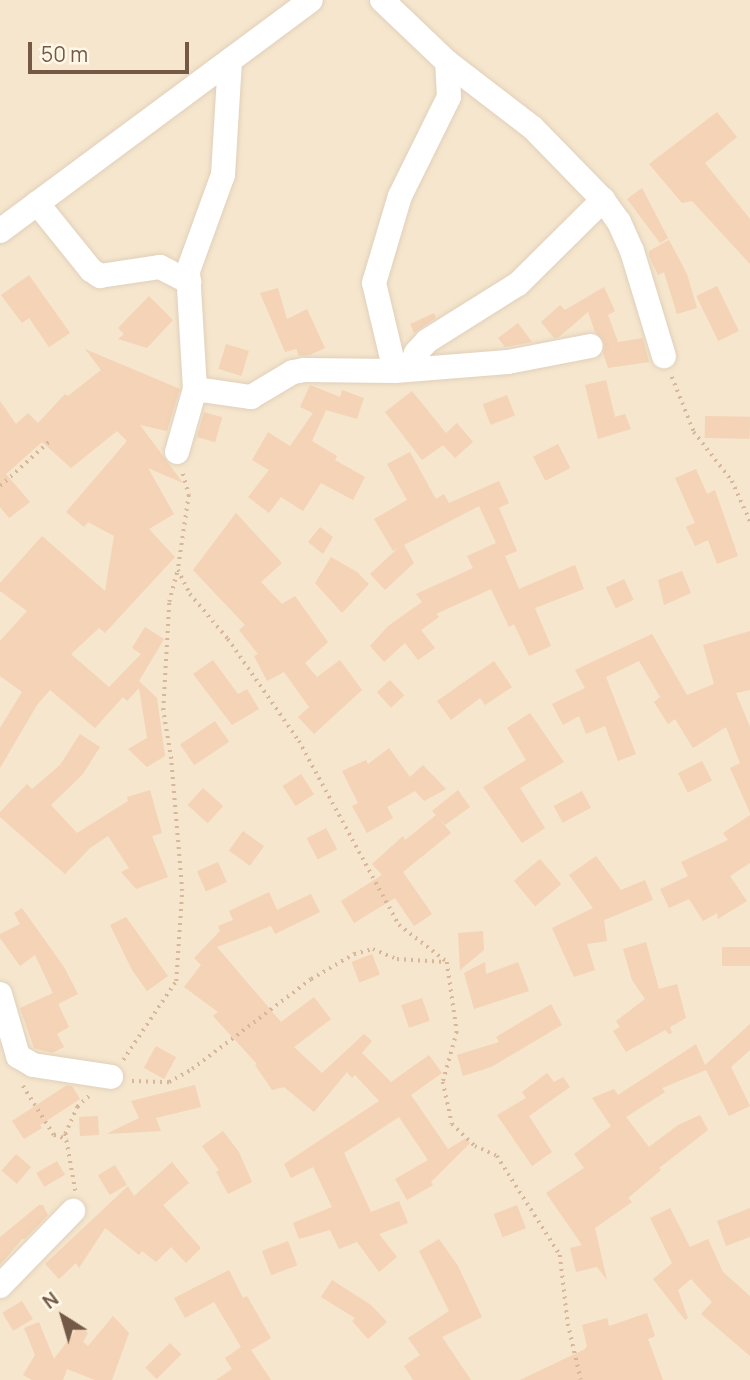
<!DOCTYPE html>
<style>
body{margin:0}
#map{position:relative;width:750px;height:1380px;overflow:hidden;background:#fdf4df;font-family:Manrope,sans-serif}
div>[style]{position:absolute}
.residential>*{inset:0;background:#f5e6cd;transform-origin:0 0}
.building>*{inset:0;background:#f4d3b6;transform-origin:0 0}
.path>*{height:3.5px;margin-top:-1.75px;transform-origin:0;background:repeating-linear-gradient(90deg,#d8b699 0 2px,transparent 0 7px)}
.roads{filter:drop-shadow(0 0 2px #e1d0bb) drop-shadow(0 0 2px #e1d0bb)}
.minor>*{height:24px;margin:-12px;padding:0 12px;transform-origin:12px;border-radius:12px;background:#fff}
span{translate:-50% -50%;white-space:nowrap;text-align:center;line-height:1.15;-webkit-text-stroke:5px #fff7e7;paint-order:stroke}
.north{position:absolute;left:28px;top:1282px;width:70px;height:70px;-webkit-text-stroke:5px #fff7e7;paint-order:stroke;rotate:323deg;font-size:19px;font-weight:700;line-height:28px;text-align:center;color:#745a46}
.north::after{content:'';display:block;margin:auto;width:24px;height:32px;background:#745a46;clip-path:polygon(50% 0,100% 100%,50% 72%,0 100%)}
.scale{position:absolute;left:28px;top:42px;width:161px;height:32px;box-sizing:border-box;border:4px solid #745a46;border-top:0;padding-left:9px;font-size:21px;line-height:24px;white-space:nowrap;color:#745a46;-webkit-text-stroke:5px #fff7e7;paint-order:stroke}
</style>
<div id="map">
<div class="residential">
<div style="left:0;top:0;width:750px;height:1380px"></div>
</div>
<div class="building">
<div style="clip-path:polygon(717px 112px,737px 137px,705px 163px,750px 219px,750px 264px,692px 201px,682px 203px,649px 164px)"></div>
<div style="clip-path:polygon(642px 188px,668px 238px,660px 243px,627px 199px)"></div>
<div style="clip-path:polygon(669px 240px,687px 274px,697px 308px,677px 314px,664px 272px,658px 275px,649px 256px,649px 251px)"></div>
<div style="clip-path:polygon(29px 275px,70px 333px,49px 347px,29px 318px,22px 323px,1px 295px)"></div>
<div style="left:717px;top:286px;width:50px;height:23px;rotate:64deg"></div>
<div style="clip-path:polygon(604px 287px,615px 311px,608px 315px,618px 342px,643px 338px,649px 362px,608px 368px,603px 353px,604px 343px,595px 332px,588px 312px,559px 337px,554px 338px,541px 322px,560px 305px,565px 310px)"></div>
<div style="clip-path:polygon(278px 288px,287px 319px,307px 309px,325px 348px,310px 355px,299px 356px,295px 346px,296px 349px,285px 352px,260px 293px)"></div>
<div style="clip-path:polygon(149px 296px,173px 320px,147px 348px,118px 339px,124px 334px,118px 328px)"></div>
<div style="clip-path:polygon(434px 313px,436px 318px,414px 333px,410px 324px)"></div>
<div style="clip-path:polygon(518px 323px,532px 342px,505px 347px,498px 338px)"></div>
<div style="left:226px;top:344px;width:24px;height:26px;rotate:17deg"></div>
<div style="clip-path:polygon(85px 349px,180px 389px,167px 431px,140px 425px,183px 483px,148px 468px,174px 514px,149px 529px,175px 557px,105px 633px,99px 628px,71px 654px,109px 687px,141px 654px,132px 648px,145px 627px,164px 639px,139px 681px,157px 698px,165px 756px,147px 767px,128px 749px,147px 738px,139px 688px,127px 701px,123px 697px,95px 728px,50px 690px,37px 705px,0 768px,0 728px,22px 692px,0 676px,0 641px,27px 611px,0 591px,0 583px,42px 536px,105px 591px,114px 536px,88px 522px,84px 527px,66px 512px,127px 441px,117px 431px,71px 468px,42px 442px,6px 474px,30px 502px,9px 518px,0 507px,0 401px,16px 424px,28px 413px,38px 423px,65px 394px,68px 396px,101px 370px)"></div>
<div style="clip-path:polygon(606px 380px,615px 417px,625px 414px,631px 429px,598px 439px,585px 385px)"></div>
<div style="clip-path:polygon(310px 385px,340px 397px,342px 390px,364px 398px,357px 419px,326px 410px,312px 441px,337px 456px,335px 460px,365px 477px,353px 500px,321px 483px,303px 511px,281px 497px,269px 513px,248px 497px,269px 470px,252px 460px,268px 432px,290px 446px,313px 413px,300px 407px)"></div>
<div style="clip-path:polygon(412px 391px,446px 433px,457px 423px,473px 442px,455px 458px,443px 445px,422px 460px,385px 412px)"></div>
<div style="left:507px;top:395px;width:22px;height:26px;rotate:69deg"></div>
<div style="left:204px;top:412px;width:19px;height:26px;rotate:16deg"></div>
<div style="left:705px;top:416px;width:45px;height:22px;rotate:1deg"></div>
<div style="left:558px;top:444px;width:27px;height:28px;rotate:63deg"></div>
<div style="clip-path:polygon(410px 452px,436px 499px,444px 494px,449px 503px,499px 481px,509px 503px,499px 508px,517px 551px,505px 556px,519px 589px,575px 565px,584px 589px,535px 608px,551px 646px,529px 656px,514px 624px,509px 627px,491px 589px,436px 614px,439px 617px,421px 630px,435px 648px,418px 660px,405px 643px,384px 662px,370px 646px,388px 626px,422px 602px,416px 594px,473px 568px,467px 556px,496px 543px,479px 506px,404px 545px,414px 563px,385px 590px,370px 574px,398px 548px,393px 551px,374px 519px,407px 500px,387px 464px)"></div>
<div style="clip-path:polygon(696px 469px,707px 494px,715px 490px,738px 556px,717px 564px,708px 540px,695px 546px,686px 527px,695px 523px,675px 478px)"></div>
<div style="clip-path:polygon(236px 513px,282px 563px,261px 582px,282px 604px,295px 596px,328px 642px,305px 663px,317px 677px,340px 660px,362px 690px,314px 734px,298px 717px,309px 707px,284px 672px,267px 681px,254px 656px,258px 654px,239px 630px,245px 625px,193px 570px)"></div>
<div style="clip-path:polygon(320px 527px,333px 537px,323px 554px,308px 542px)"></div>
<div style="clip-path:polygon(331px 557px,357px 572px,369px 584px,342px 613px,315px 583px)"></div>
<div style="clip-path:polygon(682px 571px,691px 593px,664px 605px,658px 580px)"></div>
<div style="left:624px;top:579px;width:23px;height:20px;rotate:65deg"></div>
<div style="clip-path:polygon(750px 631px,750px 690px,736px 693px,750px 727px,750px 813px,730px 768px,740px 763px,726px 727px,693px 748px,675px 719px,668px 724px,654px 702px,660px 697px,639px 661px,606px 677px,636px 754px,618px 761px,605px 726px,586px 734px,579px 716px,563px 725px,552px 704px,585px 688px,575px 670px,652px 634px,687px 695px,714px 684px,703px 645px)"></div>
<div style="clip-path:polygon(213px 660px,238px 694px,247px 689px,259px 709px,232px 725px,193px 674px)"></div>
<div style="clip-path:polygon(494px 661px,512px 687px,485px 705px,480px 698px,451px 720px,437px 701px)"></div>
<div style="left:390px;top:680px;width:21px;height:18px;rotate:47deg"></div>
<div style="clip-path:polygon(530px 713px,564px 762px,520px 788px,545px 828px,522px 843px,483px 787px,526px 760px,507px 728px)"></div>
<div style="left:215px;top:721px;width:25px;height:42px;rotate:56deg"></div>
<div style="clip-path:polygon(80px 734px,100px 747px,83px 774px,51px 805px,77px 833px,128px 801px,127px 797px,150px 790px,162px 833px,152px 836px,168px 877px,136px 889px,121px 872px,129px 868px,108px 836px,90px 848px,65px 874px,0 817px,0 812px,27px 784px,32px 789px,60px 765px)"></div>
<div style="clip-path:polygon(389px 748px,410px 777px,423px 765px,446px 789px,424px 801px,415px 791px,387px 807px,393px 818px,367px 833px,352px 806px,358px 803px,342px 771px,366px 760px,368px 764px)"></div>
<div style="left:702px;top:761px;width:22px;height:27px;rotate:63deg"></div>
<div style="left:301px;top:774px;width:24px;height:22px;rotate:57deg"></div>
<div style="left:203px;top:788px;width:27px;height:23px;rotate:42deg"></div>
<div style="clip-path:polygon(458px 790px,470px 807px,445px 825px,432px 811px)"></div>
<div style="left:582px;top:791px;width:19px;height:32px;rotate:62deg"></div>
<div style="clip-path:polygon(436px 815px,451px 833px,403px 872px,432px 914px,414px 926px,395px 898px,354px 923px,341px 901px,382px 875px,372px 864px,403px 836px,405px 840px)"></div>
<div style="clip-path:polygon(750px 815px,750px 863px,730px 876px,747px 901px,718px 919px,717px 913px,703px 921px,689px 899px,669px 908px,660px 889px,688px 876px,681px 862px,728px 840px,723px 833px)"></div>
<div style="left:326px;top:828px;width:24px;height:22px;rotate:62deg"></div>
<div style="left:243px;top:831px;width:26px;height:24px;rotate:36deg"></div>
<div style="clip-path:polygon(596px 856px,621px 890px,645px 880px,653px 900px,604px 920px,607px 941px,587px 944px,595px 970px,574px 977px,552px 928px,593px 908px,569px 875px)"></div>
<div style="left:540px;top:859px;width:33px;height:34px;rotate:50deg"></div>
<div style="left:218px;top:862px;width:22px;height:23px;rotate:66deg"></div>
<div style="clip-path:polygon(269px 892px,277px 910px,311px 894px,320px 912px,275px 934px,271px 926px,217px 947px,281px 1022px,314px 997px,331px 1019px,294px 1047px,322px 1073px,364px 1034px,372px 1041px,362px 1053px,391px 1082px,429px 1055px,442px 1073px,411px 1095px,448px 1149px,466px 1138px,470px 1143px,431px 1182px,433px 1185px,407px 1200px,395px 1179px,428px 1160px,399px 1117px,344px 1153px,371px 1212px,399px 1201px,408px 1223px,379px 1234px,397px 1257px,379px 1272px,357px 1242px,339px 1249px,330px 1230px,299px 1239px,293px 1223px,332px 1207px,313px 1167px,291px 1178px,284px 1164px,379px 1101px,355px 1075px,352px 1078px,347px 1072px,314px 1112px,284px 1087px,272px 1090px,255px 1065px,257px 1064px,213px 1016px,218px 1012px,184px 987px,201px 965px,194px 958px,220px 931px,218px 926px,233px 920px,229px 911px)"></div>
<div style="clip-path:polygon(22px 908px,64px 967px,78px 994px,58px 1004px,35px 955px,20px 966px,0 938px,0 934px,20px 924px,14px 913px)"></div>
<div style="clip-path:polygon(126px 917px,168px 976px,147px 991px,132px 970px,110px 925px)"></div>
<div style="clip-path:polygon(483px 931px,484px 950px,460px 970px,458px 933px)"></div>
<div style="clip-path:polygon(646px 942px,659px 989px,677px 984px,686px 1018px,670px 1027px,672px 1033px,669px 1034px,665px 1030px,626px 1052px,613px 1031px,620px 1027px,616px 1021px,645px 999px,632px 980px,623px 949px)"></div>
<div style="left:750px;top:947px;width:19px;height:28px;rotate:90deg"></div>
<div style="left:372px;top:954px;width:22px;height:22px;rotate:69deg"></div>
<div style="clip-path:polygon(485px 962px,486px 974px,518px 962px,529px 991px,474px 1009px,464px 973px)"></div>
<div style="clip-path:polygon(53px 993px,69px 1027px,57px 1034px,64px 1047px,52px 1053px,34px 1048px,20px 1008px)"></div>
<div style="left:422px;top:998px;width:24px;height:22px;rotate:71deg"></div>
<div style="clip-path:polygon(551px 1004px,562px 1025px,491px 1067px,463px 1076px,457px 1055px,499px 1042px,496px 1037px)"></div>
<div style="clip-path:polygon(750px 1024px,750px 1050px,731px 1067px,750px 1106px,729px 1116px,706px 1070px,662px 1088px,665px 1092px,626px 1117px,649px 1147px,678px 1125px,700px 1115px,708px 1130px,659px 1168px,661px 1170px,628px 1198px,632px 1202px,595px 1228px,607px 1280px,597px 1267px,576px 1272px,570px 1248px,582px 1245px,546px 1193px,584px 1168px,574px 1154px,611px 1126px,592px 1098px,614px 1089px,618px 1095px,696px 1044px,705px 1065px)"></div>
<div style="left:156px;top:1046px;width:23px;height:25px;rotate:29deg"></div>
<div style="clip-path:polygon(547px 1073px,554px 1082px,563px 1077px,570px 1087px,529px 1116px,552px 1152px,532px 1166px,497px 1115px,526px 1098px,522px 1092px)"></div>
<div style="clip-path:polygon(67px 1085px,72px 1086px,80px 1099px,40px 1125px,42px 1128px,24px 1139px,12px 1121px)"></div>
<div style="clip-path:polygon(195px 1085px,201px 1107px,156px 1118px,161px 1131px,106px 1134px,139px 1118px,131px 1101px)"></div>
<div style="left:98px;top:1116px;width:19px;height:19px;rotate:87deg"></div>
<div style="clip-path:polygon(223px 1131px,239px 1152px,252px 1182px,228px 1194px,216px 1172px,219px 1170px,202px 1146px)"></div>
<div style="left:16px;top:1154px;width:20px;height:22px;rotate:41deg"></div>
<div style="left:57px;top:1161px;width:16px;height:24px;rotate:60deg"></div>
<div style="clip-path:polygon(172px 1162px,189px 1183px,163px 1205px,201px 1248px,186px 1263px,171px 1247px,156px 1262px,142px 1251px,139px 1255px,105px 1228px,79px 1268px,76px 1263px,59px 1279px,45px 1264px,128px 1186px,134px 1196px)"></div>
<div style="left:115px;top:1165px;width:23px;height:20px;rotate:59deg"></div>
<div style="clip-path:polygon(39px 1205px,43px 1205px,48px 1215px,25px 1239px,22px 1239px,0 1265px,0 1237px)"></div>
<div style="left:517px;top:1205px;width:25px;height:25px;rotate:69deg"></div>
<div style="clip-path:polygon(670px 1208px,690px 1247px,708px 1239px,723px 1272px,750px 1296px,750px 1356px,701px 1314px,712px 1302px,691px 1279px,678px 1290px,688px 1318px,685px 1320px,653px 1279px,672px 1263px,650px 1218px)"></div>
<div style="clip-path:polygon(750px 1208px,750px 1237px,726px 1246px,717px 1221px)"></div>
<div style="clip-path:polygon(439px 1239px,458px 1266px,482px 1317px,442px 1337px,471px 1380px,413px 1380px,404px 1366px,420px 1355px,408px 1338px,449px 1311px,419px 1251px)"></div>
<div style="left:288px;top:1241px;width:26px;height:28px;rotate:69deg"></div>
<div style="clip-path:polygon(229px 1270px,243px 1298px,247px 1296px,271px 1338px,251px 1350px,271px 1380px,216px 1380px,232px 1369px,225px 1358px,241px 1347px,214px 1302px,185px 1318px,174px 1298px)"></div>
<div style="clip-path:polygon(332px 1280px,371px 1305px,387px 1322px,368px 1339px,352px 1321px,355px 1318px,321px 1297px)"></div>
<div style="left:22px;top:1301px;width:21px;height:23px;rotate:59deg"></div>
<div style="clip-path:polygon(647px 1313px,655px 1336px,648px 1339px,663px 1380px,520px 1380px,585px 1349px,587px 1346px,582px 1325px,607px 1318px,609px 1326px)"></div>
<div style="clip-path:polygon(113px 1316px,129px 1333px,112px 1380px,95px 1380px,67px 1369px,63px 1380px,32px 1380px,23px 1375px,35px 1355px,24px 1328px,39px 1322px,54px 1359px,79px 1326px,88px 1333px,83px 1342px,88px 1346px)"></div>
<div style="left:170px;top:1343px;width:16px;height:35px;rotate:45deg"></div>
</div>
<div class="path">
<div style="left:672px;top:377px;width:59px;rotate:68.2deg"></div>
<div style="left:694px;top:432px;width:62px;rotate:52.2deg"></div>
<div style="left:732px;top:481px;width:44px;rotate:65.8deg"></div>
<div style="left:183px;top:474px;width:22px;rotate:74deg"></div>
<div style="left:189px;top:495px;width:76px;rotate:98.3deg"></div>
<div style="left:178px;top:570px;width:27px;rotate:63deg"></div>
<div style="left:190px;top:594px;width:59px;rotate:49.8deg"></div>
<div style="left:228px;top:639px;width:124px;rotate:55.2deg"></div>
<div style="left:299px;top:741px;width:209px;rotate:61.5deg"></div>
<div style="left:399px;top:925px;width:61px;rotate:37.6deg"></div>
<div style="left:447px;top:962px;width:71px;rotate:81.9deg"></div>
<div style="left:457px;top:1032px;width:52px;rotate:105.6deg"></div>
<div style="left:443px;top:1082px;width:43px;rotate:77.9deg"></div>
<div style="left:452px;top:1124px;width:32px;rotate:44deg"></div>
<div style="left:475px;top:1146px;width:24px;rotate:24deg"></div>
<div style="left:497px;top:1156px;width:117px;rotate:57.5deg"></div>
<div style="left:560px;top:1255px;width:69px;rotate:83.4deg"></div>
<div style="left:568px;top:1324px;width:57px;rotate:76.9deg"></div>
<div style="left:0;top:486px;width:67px;rotate:-42deg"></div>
<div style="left:123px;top:1060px;width:95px;rotate:-56.1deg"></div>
<div style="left:176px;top:981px;width:90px;rotate:-86.2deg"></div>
<div style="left:182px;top:891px;width:132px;rotate:-94.8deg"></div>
<div style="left:171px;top:759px;width:50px;rotate:-99.3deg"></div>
<div style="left:163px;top:710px;width:108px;rotate:-86.8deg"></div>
<div style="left:169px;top:602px;width:31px;rotate:-75deg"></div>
<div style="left:132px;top:1081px;width:37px;rotate:2deg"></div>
<div style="left:169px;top:1082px;width:26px;rotate:-29deg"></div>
<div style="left:192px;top:1069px;width:149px;rotate:-37.1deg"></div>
<div style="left:311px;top:979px;width:50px;rotate:-30.2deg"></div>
<div style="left:354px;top:954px;width:20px;rotate:-15deg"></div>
<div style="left:373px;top:949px;width:26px;rotate:23deg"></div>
<div style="left:397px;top:959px;width:48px;rotate:3.6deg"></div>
<div style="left:23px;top:1086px;width:58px;rotate:57.7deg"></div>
<div style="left:54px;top:1135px;width:14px;rotate:17deg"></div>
<div style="left:75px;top:1191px;width:58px;rotate:-100deg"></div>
<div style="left:65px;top:1134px;width:30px;rotate:-66deg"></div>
<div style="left:77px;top:1107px;width:16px;rotate:-43deg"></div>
</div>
<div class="roads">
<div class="minor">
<div style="left:382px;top:0;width:90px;rotate:43.6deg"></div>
<div style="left:447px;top:62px;width:108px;rotate:37.5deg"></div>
<div style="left:533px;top:128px;width:100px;rotate:45.8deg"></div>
<div style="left:603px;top:200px;width:27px;rotate:54deg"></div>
<div style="left:619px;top:222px;width:32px;rotate:66deg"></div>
<div style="left:632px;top:251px;width:110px;rotate:73.1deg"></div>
<div style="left:37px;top:203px;width:86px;rotate:51.1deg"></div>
<div style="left:91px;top:270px;width:11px;rotate:34deg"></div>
<div style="left:100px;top:276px;width:61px;rotate:-8.5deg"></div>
<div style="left:160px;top:267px;width:33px;rotate:27deg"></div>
<div style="left:0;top:231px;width:387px;rotate:-36.6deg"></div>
<div style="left:410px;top:369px;width:17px;rotate:-69deg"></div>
<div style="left:416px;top:353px;width:16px;rotate:-47deg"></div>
<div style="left:427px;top:341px;width:107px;rotate:-32.1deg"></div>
<div style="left:518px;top:284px;width:120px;rotate:-44.7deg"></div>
<div style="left:395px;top:371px;width:90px;rotate:-103.4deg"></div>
<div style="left:374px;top:283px;width:91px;rotate:-73.4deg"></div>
<div style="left:400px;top:196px;width:110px;rotate:-63.7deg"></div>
<div style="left:449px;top:97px;width:35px;rotate:-93deg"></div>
<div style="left:195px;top:389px;width:57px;rotate:8.1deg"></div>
<div style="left:251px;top:397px;width:49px;rotate:-30.8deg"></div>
<div style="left:293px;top:372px;width:11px;rotate:-10deg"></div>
<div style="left:304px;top:370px;width:91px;rotate:0.6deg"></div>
<div style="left:395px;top:371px;width:113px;rotate:-4.6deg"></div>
<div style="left:508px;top:362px;width:84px;rotate:-11deg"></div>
<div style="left:177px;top:452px;width:66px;rotate:-74.1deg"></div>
<div style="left:195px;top:389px;width:118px;rotate:-93.4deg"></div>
<div style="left:188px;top:271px;width:102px;rotate:-70deg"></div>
<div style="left:223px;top:175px;width:115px;rotate:-86.5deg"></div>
<div style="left:0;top:994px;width:65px;rotate:73.8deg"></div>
<div style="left:18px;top:1056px;width:17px;rotate:31deg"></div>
<div style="left:33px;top:1065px;width:79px;rotate:8.7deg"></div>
<div style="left:0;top:1286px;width:105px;rotate:-45.8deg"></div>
</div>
</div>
<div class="north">N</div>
<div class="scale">50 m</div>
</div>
